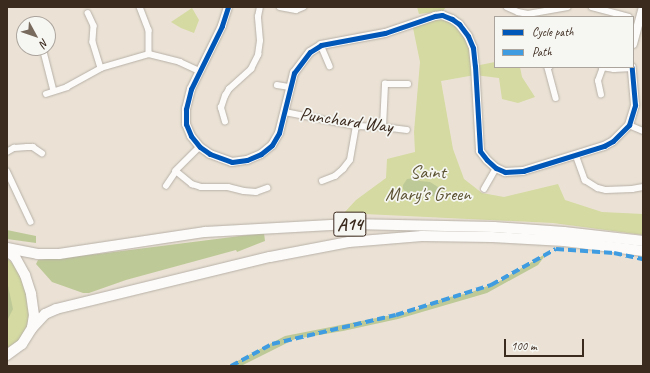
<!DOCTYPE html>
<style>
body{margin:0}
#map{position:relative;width:650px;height:373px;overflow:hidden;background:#ebe2d5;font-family:Caveat,sans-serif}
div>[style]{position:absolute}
.green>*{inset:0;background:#d4daa1}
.forest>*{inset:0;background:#bec998}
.roads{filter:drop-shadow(0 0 1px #b7b0a7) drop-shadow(0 0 1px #b7b0a7)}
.street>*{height:5.5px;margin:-2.75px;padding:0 2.75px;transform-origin:2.75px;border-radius:2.75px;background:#fcfbf9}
.secondary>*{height:8px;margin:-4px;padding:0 4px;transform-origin:4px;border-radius:4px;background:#fcfbf9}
.highway>*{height:10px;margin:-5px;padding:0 5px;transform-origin:5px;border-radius:5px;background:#fcfbf9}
.quiet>*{height:4px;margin-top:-2px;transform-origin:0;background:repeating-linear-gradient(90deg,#3f9ce0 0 8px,transparent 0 12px)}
.cycleway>*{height:5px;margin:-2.5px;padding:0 2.5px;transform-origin:2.5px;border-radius:2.5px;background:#0057b8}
span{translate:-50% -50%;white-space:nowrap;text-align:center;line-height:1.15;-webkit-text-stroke:3.5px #f6f6f2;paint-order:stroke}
.shield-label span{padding:1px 3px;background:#f6f6f2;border:1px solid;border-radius:3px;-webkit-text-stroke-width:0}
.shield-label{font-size:18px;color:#3b2a1e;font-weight:700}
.street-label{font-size:19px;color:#3b2a1e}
.park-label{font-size:19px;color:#5d5434}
.frame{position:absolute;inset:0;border:8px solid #3b2a1e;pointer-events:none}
.legend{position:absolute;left:494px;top:16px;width:140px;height:52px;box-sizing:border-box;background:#f6f6f2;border:1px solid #aba49d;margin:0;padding:5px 7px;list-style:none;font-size:12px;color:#3b2a1e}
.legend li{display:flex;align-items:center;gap:8px;height:20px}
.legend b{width:20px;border:1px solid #aba49d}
.north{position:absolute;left:16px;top:16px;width:40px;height:40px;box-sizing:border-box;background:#f6f6f2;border:1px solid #aba49d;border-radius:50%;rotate:130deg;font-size:11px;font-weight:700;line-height:16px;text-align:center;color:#3b2a1e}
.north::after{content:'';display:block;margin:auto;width:14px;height:18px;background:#796a5e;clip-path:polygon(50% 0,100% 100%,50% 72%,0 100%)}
.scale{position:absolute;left:504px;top:339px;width:80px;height:18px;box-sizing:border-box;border:2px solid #3b2a1e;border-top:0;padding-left:5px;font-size:12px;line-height:14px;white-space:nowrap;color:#3b2a1e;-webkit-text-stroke:3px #f6f6f2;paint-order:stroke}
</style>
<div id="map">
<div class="green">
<div style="clip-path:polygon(417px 7px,446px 7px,443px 11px,419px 14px)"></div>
<div style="clip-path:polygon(192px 8px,199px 20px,194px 33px,181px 28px,171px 22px)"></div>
<div style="clip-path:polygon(442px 15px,464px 29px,475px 66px,495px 62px,495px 67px,520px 67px,522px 77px,535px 97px,518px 103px,502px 99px,499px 78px,475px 75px,441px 81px,453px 149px,464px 179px,482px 193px,504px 197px,558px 184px,565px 200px,602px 212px,643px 214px,643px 235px,553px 223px,344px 213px,356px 200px,386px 178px,387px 159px,415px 152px,414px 132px,420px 62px,412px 23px)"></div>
<div style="clip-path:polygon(7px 258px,15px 266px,23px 281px,30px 311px,27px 328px,22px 338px,7px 350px)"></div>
</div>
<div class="forest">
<div style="clip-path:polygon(416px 178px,420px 181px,430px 182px,438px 187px,444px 193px,444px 198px,438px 200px,429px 193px,421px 191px,407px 193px,403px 189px,403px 185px,407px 179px)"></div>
<div style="clip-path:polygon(7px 230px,36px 236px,36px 243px,7px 239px)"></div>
<div style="clip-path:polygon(264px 233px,265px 241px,237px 252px,236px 250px,126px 280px,89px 293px,83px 293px,52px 282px,36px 264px,38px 260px,98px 254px)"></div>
<div style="clip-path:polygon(547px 253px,538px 265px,487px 293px,398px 319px,343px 331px,295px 339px,241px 366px,228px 366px,285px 336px,412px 311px,445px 298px,469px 293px,498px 282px)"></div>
<div style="clip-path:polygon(7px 281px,13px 309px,7px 321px)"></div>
</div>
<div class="roads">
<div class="street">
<div style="left:140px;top:7px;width:25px;rotate:69deg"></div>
<div style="left:149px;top:30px;width:24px;rotate:90deg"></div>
<div style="left:280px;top:7px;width:16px;rotate:11deg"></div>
<div style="left:296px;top:10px;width:8px;rotate:-23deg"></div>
<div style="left:507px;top:7px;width:12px;rotate:24deg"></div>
<div style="left:518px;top:12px;width:10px;rotate:11deg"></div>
<div style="left:528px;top:14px;width:40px;rotate:-10deg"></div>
<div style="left:592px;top:7px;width:38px;rotate:15deg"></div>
<div style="left:88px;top:13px;width:14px;rotate:65deg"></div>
<div style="left:94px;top:26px;width:16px;rotate:94deg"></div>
<div style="left:93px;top:42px;width:27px;rotate:73deg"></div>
<div style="left:321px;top:45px;width:23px;rotate:67deg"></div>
<div style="left:43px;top:48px;width:44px;rotate:75.7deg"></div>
<div style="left:550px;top:67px;width:2px;rotate:153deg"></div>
<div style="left:548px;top:68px;width:31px;rotate:75deg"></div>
<div style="left:602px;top:67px;width:12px;rotate:9deg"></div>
<div style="left:614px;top:69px;width:18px;rotate:-3deg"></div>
<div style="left:277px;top:85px;width:13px;rotate:9deg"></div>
<div style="left:46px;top:94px;width:22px;rotate:-18deg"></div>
<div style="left:67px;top:87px;width:39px;rotate:-29deg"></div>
<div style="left:101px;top:68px;width:50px;rotate:-16.3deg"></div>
<div style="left:149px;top:54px;width:32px;rotate:14deg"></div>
<div style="left:180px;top:62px;width:21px;rotate:25deg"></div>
<div style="left:601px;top:95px;width:14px;rotate:-102deg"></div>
<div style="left:598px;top:81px;width:15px;rotate:-70deg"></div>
<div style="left:285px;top:112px;width:72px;rotate:11.2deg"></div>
<div style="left:356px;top:126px;width:27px;rotate:2deg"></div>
<div style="left:383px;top:127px;width:24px;rotate:7deg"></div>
<div style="left:225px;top:122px;width:15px;rotate:-106deg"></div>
<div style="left:221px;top:108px;width:13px;rotate:-72deg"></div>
<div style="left:225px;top:96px;width:8px;rotate:-60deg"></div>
<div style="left:229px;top:89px;width:30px;rotate:-42deg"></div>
<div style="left:251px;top:69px;width:16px;rotate:-63deg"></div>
<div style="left:258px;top:55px;width:14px;rotate:-82deg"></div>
<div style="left:260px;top:41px;width:24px;rotate:-95deg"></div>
<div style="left:258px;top:17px;width:10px;rotate:-79deg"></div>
<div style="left:629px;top:125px;width:15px;rotate:23deg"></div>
<div style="left:383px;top:127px;width:43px;rotate:-87.3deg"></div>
<div style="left:385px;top:84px;width:23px"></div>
<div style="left:200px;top:147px;width:34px;rotate:135deg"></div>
<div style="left:176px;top:171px;width:21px;rotate:39deg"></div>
<div style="left:192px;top:184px;width:9px;rotate:18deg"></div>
<div style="left:201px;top:187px;width:27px"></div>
<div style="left:228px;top:187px;width:16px;rotate:14deg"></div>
<div style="left:244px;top:191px;width:12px;rotate:5deg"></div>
<div style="left:256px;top:192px;width:12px;rotate:-20deg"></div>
<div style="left:7px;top:152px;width:8px;rotate:-30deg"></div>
<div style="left:14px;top:148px;width:13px;rotate:-4deg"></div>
<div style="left:27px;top:147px;width:6px"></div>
<div style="left:33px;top:147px;width:11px;rotate:34deg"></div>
<div style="left:576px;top:155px;width:27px;rotate:70deg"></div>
<div style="left:585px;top:180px;width:15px;rotate:32deg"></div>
<div style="left:598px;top:188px;width:8px;rotate:14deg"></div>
<div style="left:606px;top:190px;width:26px;rotate:-2deg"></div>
<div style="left:632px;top:189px;width:11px;rotate:-10deg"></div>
<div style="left:7px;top:171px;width:56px;rotate:64.8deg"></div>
<div style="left:322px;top:181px;width:14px;rotate:-21deg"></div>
<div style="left:335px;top:176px;width:11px;rotate:-41deg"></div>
<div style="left:343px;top:169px;width:11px;rotate:-52deg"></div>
<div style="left:350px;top:160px;width:35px;rotate:-80deg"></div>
<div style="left:166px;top:186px;width:18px;rotate:-56deg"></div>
<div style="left:484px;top:189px;width:24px;rotate:-60deg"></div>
</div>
<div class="secondary">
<div style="left:228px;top:7px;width:20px;rotate:108deg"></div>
<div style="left:222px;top:26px;width:70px;rotate:116.2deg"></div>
<div style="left:191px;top:89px;width:21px;rotate:104deg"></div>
<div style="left:186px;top:109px;width:15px;rotate:90deg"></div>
<div style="left:186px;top:124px;width:13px;rotate:67deg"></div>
<div style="left:191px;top:136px;width:14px;rotate:51deg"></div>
<div style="left:200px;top:147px;width:12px;rotate:35deg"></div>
<div style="left:210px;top:154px;width:23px;rotate:20deg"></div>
<div style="left:232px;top:162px;width:15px;rotate:-8deg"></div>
<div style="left:247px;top:160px;width:15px;rotate:-23deg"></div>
<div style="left:261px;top:154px;width:14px;rotate:-39deg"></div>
<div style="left:272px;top:145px;width:14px;rotate:-60deg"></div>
<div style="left:279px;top:133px;width:62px;rotate:-76deg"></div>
<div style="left:294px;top:73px;width:26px;rotate:-53deg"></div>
<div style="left:310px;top:52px;width:13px;rotate:-32deg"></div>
<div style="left:321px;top:45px;width:65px;rotate:-10.6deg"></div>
<div style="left:385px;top:33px;width:53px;rotate:-18.8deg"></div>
<div style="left:435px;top:16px;width:7px;rotate:-8deg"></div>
<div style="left:442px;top:15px;width:11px;rotate:22deg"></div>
<div style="left:452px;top:19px;width:9px;rotate:36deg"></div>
<div style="left:459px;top:24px;width:15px;rotate:53deg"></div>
<div style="left:468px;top:36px;width:13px;rotate:67deg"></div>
<div style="left:473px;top:48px;width:18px;rotate:84deg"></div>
<div style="left:475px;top:66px;width:85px;rotate:86.6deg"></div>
<div style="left:480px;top:151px;width:11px;rotate:52deg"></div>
<div style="left:487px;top:160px;width:12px;rotate:42deg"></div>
<div style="left:496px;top:168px;width:10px;rotate:24deg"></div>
<div style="left:505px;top:172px;width:18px;rotate:-3deg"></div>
<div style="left:523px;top:171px;width:85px;rotate:-17.2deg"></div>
<div style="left:604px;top:146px;width:10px;rotate:-29deg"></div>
<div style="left:613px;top:141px;width:23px;rotate:-45deg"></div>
<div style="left:629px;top:125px;width:21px;rotate:-73deg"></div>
<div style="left:635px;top:105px;width:38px;rotate:-95deg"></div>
<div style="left:633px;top:44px;width:38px;rotate:-75deg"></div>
</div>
<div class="highway">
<div style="left:7px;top:248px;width:31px;rotate:11deg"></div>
<div style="left:37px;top:254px;width:22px"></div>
<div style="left:59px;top:254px;width:148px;rotate:-8.6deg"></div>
<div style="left:205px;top:232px;width:144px;rotate:-3.2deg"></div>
<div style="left:349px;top:224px;width:145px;rotate:1.2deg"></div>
<div style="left:494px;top:227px;width:70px;rotate:4.1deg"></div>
<div style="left:564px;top:232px;width:80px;rotate:6.5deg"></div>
<div style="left:7px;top:251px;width:10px;rotate:37deg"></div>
<div style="left:15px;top:257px;width:21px;rotate:61deg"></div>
<div style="left:25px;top:275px;width:20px;rotate:72deg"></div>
<div style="left:31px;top:294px;width:21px;rotate:82deg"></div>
<div style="left:34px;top:315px;width:13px;rotate:99deg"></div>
<div style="left:32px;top:328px;width:19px;rotate:122deg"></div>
<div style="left:22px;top:344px;width:19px;rotate:144deg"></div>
<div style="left:32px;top:328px;width:19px;rotate:-47deg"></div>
<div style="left:45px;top:314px;width:12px;rotate:-24deg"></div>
<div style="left:56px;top:309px;width:220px;rotate:-13.7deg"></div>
<div style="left:270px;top:257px;width:80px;rotate:-10.8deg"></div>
<div style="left:349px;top:242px;width:73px;rotate:-4.7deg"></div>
<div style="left:422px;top:236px;width:70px;rotate:0.8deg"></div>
<div style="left:492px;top:237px;width:72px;rotate:3.2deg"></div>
<div style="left:564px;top:241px;width:80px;rotate:7.2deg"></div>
</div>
</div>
<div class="quiet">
<div style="left:231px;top:366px;width:47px;rotate:-28.2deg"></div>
<div style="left:272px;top:344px;width:127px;rotate:-13.2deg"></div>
<div style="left:396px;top:315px;width:100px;rotate:-17.5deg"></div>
<div style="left:491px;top:285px;width:74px;rotate:-29deg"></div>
<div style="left:556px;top:249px;width:58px;rotate:3.9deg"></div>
<div style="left:614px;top:253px;width:30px;rotate:12deg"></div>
</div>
<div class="cycleway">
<div style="left:228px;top:7px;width:20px;rotate:108deg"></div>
<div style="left:222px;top:26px;width:70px;rotate:116.2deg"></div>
<div style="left:191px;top:89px;width:21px;rotate:104deg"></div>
<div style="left:186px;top:109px;width:15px;rotate:90deg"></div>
<div style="left:186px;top:124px;width:13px;rotate:67deg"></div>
<div style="left:191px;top:136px;width:14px;rotate:51deg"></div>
<div style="left:200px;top:147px;width:12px;rotate:35deg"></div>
<div style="left:210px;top:154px;width:23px;rotate:20deg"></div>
<div style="left:232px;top:162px;width:15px;rotate:-8deg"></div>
<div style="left:247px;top:160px;width:15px;rotate:-23deg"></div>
<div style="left:261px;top:154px;width:14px;rotate:-39deg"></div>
<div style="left:272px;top:145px;width:14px;rotate:-60deg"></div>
<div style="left:279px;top:133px;width:62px;rotate:-76deg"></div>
<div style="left:294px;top:73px;width:26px;rotate:-53deg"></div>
<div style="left:310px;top:52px;width:13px;rotate:-32deg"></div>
<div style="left:321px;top:45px;width:65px;rotate:-10.6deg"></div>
<div style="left:385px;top:33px;width:53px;rotate:-18.8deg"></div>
<div style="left:435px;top:16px;width:7px;rotate:-8deg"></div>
<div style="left:442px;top:15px;width:11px;rotate:22deg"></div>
<div style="left:452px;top:19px;width:9px;rotate:36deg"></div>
<div style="left:459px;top:24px;width:15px;rotate:53deg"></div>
<div style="left:468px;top:36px;width:13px;rotate:67deg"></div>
<div style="left:473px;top:48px;width:18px;rotate:84deg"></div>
<div style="left:475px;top:66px;width:85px;rotate:86.6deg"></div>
<div style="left:480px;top:151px;width:11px;rotate:52deg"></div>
<div style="left:487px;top:160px;width:12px;rotate:42deg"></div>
<div style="left:496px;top:168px;width:10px;rotate:24deg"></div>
<div style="left:505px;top:172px;width:18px;rotate:-3deg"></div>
<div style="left:523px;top:171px;width:85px;rotate:-17.2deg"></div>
<div style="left:604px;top:146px;width:10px;rotate:-29deg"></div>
<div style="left:613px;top:141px;width:23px;rotate:-45deg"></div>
<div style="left:629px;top:125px;width:21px;rotate:-73deg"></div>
<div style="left:635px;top:105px;width:38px;rotate:-95deg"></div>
</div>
<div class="shield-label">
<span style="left:350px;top:224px">A14</span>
</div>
<div class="street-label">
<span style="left:346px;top:121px;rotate:8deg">Punchard Way</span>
</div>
<div class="park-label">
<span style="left:428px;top:184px">Saint<br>Mary's Green</span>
</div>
<div class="frame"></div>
<ul class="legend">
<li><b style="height:5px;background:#0057b8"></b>Cycle path</li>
<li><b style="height:5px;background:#3f9ce0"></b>Path</li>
</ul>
<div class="north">N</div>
<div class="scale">100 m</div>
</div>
